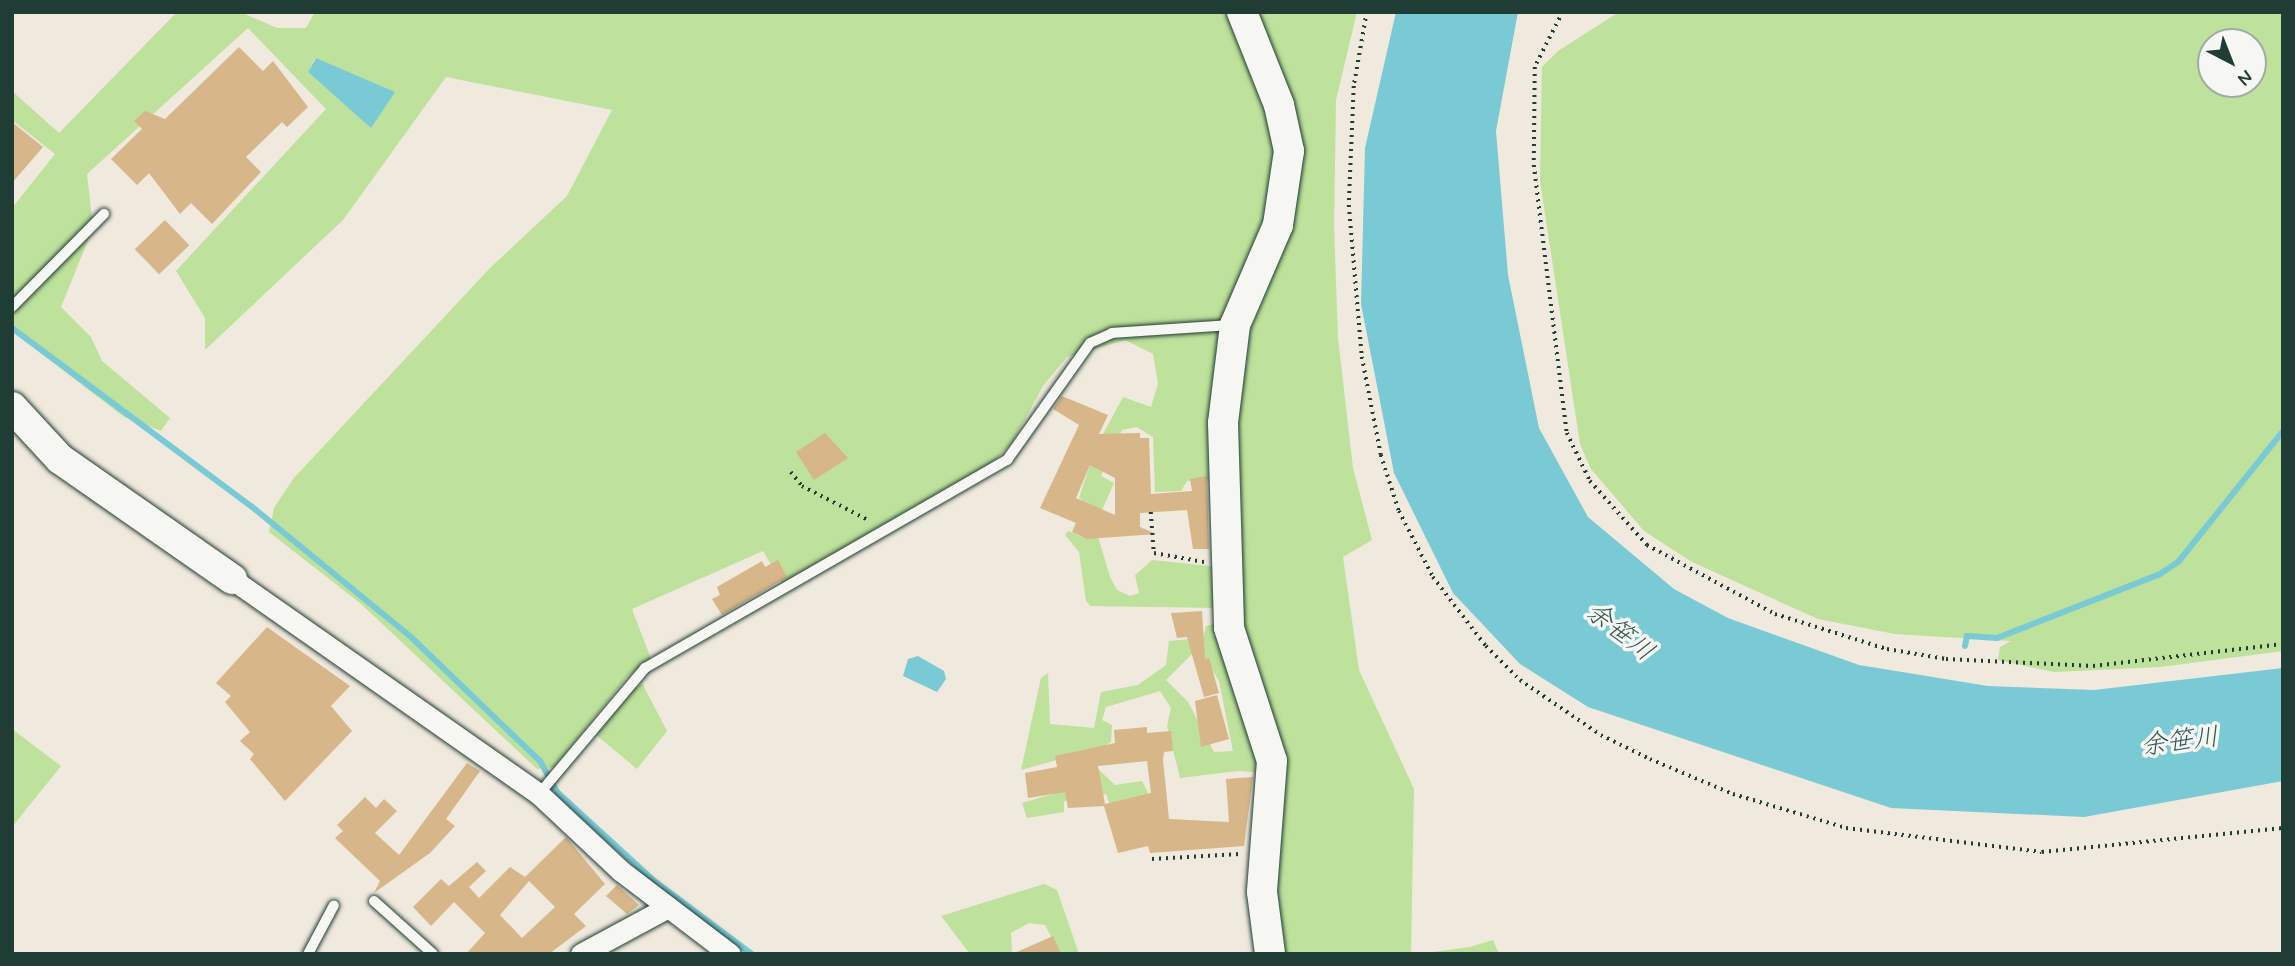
<!DOCTYPE html>
<meta charset="utf-8">
<style>
body{margin:0}
#map{position:relative;width:2295px;height:966px;overflow:hidden;background:#f0e9dd;font-family:Mynerve,"Klee One",sans-serif}
div>[style]{position:absolute}
.green>*{inset:0;background:#bee19b}
.water>*{inset:0;background:#7acad5}
.stream>*{height:6px;margin:-3px;padding:0 3px;transform-origin:3px;border-radius:3px;background:#7acad5}
.building>*{inset:0;background:#d7b68a;transform-origin:0 0}
.path>*{height:3.5px;margin-top:-1.75px;transform-origin:0;background:repeating-linear-gradient(90deg,#1f3d34 0 2px,transparent 0 7px)}
.roads{filter:drop-shadow(0 0 2px #1f3d34) drop-shadow(0 0 2px #1f3d34)}
.lane>*{height:10px;margin:-5px;padding:0 5px;transform-origin:5px;border-radius:5px;background:#f6f6f2}
.street>*{height:21px;margin:-10.5px;padding:0 10.5px;transform-origin:10.5px;border-radius:10.5px;background:#f6f6f2}
.secondary>*{height:30px;margin:-15px;padding:0 15px;transform-origin:15px;border-radius:15px;background:#f6f6f2}
span{translate:-50% -50%;white-space:nowrap;text-align:center;line-height:1.15;-webkit-text-stroke:7px #f6f6f2;paint-order:stroke}
.water-label{font-size:26px;color:#315954;font-style:italic}
.frame{position:absolute;inset:0;border:14px solid #1f3d34;pointer-events:none}
.north{position:absolute;left:2197px;top:28px;width:70px;height:70px;box-sizing:border-box;background:#f6f6f2;border:2px solid #a0aca6;border-radius:50%;rotate:138deg;font-size:19px;font-weight:700;line-height:28px;text-align:center;color:#1f3d34}
.north::after{content:'';display:block;margin:auto;width:24px;height:32px;background:#1f3d34;clip-path:polygon(50% 0,100% 100%,50% 72%,0 100%)}
</style>
<div id="map">
<div class="green">
<div style="clip-path:polygon(evenodd,177px 12px,240px 12px,277px 28px,306px 28px,315px 12px,1357px 12px,1336px 100px,1334px 227px,1338px 338px,1353px 468px,1372px 540px,1343px 557px,1359px 670px,1414px 789px,1411px 954px,1278px 954px,1272px 931px,1281px 774px,1238px 771px,1180px 778px,1167px 726px,1171px 708px,1160px 691px,1106px 707px,1102px 720px,1112px 725px,1111px 742px,1092px 754px,1096px 767px,1115px 785px,1142px 781px,1149px 795px,1110px 805px,1106px 794px,1064px 801px,1064px 812px,1027px 818px,1022px 803px,1066px 790px,1078px 754px,1021px 770px,1041px 678px,1048px 673px,1050px 724px,1094px 728px,1101px 692px,1138px 685px,1166px 665px,1169px 641px,1203px 638px,1206px 626px,1214px 624px,1221px 630px,1234px 498px,1203px 478px,1187px 481px,1181px 491px,1155px 492px,1153px 437px,1137px 427px,1122px 430px,1101px 476px,1114px 483px,1095px 526px,1110px 577px,1117px 590px,1130px 596px,1139px 593px,1135px 575px,1152px 560px,1219px 567px,1219px 608px,1091px 606px,1086px 601px,1079px 552px,1065px 535px,1068px 531px,1082px 537px,1093px 509px,1079px 498px,1096px 447px,1123px 397px,1151px 407px,1158px 384px,1153px 354px,1125px 340px,1067px 357px,1043px 386px,1012px 443px,987px 468px,782px 584px,763px 551px,632px 609px,651px 659px,628px 676px,554px 767px,537px 769px,360px 603px,269px 532px,274px 508px,293px 479px,490px 268px,567px 196px,612px 110px,446px 77px,343px 220px,205px 350px,205px 318px,176px 271px,326px 109px,248px 28px,87px 174px,93px 228px,61px 307px,91px 337px,102px 361px,170px 418px,161px 431px,124px 417px,12px 331px,12px 208px,55px 154px,12px 120px,12px 91px,59px 133px,177px 12px,315px 58px,394px 92px,371px 127px,308px 72px,315px 58px,177px 12px,1192px 654px,1205px 658px,1219px 681px,1233px 751px,1214px 752px,1188px 702px,1166px 680px,1192px 654px)"></div>
<div style="clip-path:polygon(evenodd,1619px 12px,2283px 12px,2283px 651px,2160px 667px,2054px 672px,1998px 660px,2000px 647px,2011px 641px,1895px 634px,1818px 619px,1692px 562px,1644px 531px,1591px 469px,1580px 444px,1540px 181px,1542px 67px,1558px 51px,1619px 12px,2211px 42px,2253px 42px,2253px 84px,2211px 84px,2211px 42px)"></div>
<div style="clip-path:polygon(642px 683px,667px 731px,637px 769px,595px 734px,612px 708px)"></div>
<div style="clip-path:polygon(12px 729px,61px 766px,12px 827px)"></div>
<div style="clip-path:polygon(1044px 884px,1057px 890px,1079px 954px,1060px 954px,1045px 925px,1029px 923px,1011px 933px,1012px 954px,970px 954px,941px 916px)"></div>
<div style="clip-path:polygon(1493px 940px,1499px 954px,1418px 954px,1470px 947px)"></div>
</div>
<div class="water">
<div style="clip-path:polygon(1396px 12px,1518px 12px,1496px 131px,1508px 275px,1539px 428px,1588px 517px,1674px 589px,1728px 618px,1859px 665px,1988px 686px,2094px 690px,2283px 668px,2283px 781px,2084px 817px,1891px 808px,1588px 707px,1520px 664px,1453px 593px,1394px 473px,1361px 304px,1365px 148px)"></div>
<div style="clip-path:polygon(316px 58px,395px 92px,371px 128px,308px 72px)"></div>
<div style="clip-path:polygon(918px 656px,944px 671px,946px 679px,937px 692px,903px 676px,908px 659px)"></div>
</div>
<div class="stream">
<div style="left:12px;top:328px;width:298px;rotate:36.7deg"></div>
<div style="left:251px;top:506px;width:208px;rotate:39.3deg"></div>
<div style="left:412px;top:638px;width:178px;rotate:43.9deg"></div>
<div style="left:540px;top:761px;width:35px;rotate:61deg"></div>
<div style="left:557px;top:792px;width:130px;rotate:42.5deg"></div>
<div style="left:653px;top:880px;width:124px;rotate:36.8deg"></div>
<div style="left:1965px;top:646px;width:10px;rotate:-79deg"></div>
<div style="left:1967px;top:636px;width:30px;rotate:4deg"></div>
<div style="left:1997px;top:638px;width:175px;rotate:-21.4deg"></div>
<div style="left:2160px;top:574px;width:23px;rotate:-34deg"></div>
<div style="left:2179px;top:561px;width:166px;rotate:-51.3deg"></div>
</div>
<div class="building">
<div style="clip-path:polygon(239px 47px,263px 71px,273px 61px,308px 107px,287px 127px,282px 122px,246px 157px,261px 172px,212px 224px,191px 203px,180px 214px,149px 173px,137px 185px,111px 159px,142px 129px,134px 121px,145px 111px,165px 119px)"></div>
<div style="clip-path:polygon(12px 122px,43px 147px,12px 183px)"></div>
<div style="left:165px;top:220px;width:35px;height:42px;rotate:46deg"></div>
<div style="clip-path:polygon(evenodd,1062px 396px,1108px 415px,1099px 434px,1140px 433px,1140px 438px,1149px 438px,1151px 494px,1192px 491px,1190px 479px,1207px 476px,1209px 549px,1193px 549px,1187px 510px,1140px 513px,1140px 527px,1156px 534px,1087px 539px,1072px 532px,1076px 523px,1040px 508px,1079px 425px,1053px 409px,1062px 396px,1090px 465px,1115px 478px,1115px 515px,1076px 498px,1090px 465px)"></div>
<div style="clip-path:polygon(825px 433px,848px 458px,814px 480px,796px 452px)"></div>
<div style="clip-path:polygon(778px 560px,787px 577px,722px 615px,712px 599px,720px 595px,717px 587px,762px 561px,765px 567px)"></div>
<div style="clip-path:polygon(1202px 611px,1205px 659px,1209px 658px,1219px 693px,1204px 697px,1187px 637px,1177px 638px,1171px 613px)"></div>
<div style="clip-path:polygon(267px 627px,350px 686px,331px 706px,352px 731px,285px 801px,250px 759px,254px 754px,240px 741px,250px 732px,225px 702px,231px 696px,216px 683px)"></div>
<div style="clip-path:polygon(1217px 695px,1229px 739px,1201px 747px,1195px 701px)"></div>
<div style="clip-path:polygon(evenodd,1147px 727px,1147px 733px,1171px 731px,1173px 751px,1164px 752px,1163px 760px,1169px 819px,1229px 822px,1226px 779px,1253px 777px,1244px 846px,1150px 853px,1148px 846px,1118px 853px,1104px 806px,1068px 808px,1065px 792px,1028px 798px,1025px 773px,1057px 767px,1055px 756px,1115px 743px,1114px 730px,1147px 727px,1147px 761px,1151px 793px,1105px 804px,1098px 766px,1147px 761px)"></div>
<div style="clip-path:polygon(467px 763px,480px 771px,446px 819px,455px 826px,430px 853px,374px 893px,380px 881px,335px 838px,343px 831px,337px 825px,365px 797px,376px 808px,384px 799px,397px 811px,375px 833px,399px 855px)"></div>
<div style="clip-path:polygon(evenodd,566px 837px,605px 884px,574px 914px,586px 926px,549px 954px,466px 954px,485px 933px,454px 902px,431px 926px,413px 907px,441px 879px,449px 886px,477px 862px,486px 871px,469px 887px,479px 898px,510px 867px,525px 877px,566px 837px,529px 881px,555px 907px,522px 938px,500px 915px,529px 881px)"></div>
<div style="clip-path:polygon(617px 885px,639px 905px,627px 914px,606px 896px)"></div>
<div style="clip-path:polygon(1053px 936px,1061px 954px,1012px 954px)"></div>
</div>
<div class="path">
<div style="left:1367px;top:12px;width:75px;rotate:100deg"></div>
<div style="left:1354px;top:86px;width:119px;rotate:92.4deg"></div>
<div style="left:1349px;top:205px;width:153px;rotate:85.1deg"></div>
<div style="left:1362px;top:357px;width:100px;rotate:79deg"></div>
<div style="left:1381px;top:455px;width:59px;rotate:72.2deg"></div>
<div style="left:1399px;top:511px;width:74px;rotate:62.7deg"></div>
<div style="left:1433px;top:577px;width:87px;rotate:52.5deg"></div>
<div style="left:1486px;top:646px;width:48px;rotate:45deg"></div>
<div style="left:1520px;top:680px;width:98px;rotate:34.2deg"></div>
<div style="left:1601px;top:735px;width:55px;rotate:26.1deg"></div>
<div style="left:1650px;top:759px;width:90px;rotate:22.9deg"></div>
<div style="left:1733px;top:794px;width:118px;rotate:16.7deg"></div>
<div style="left:1846px;top:828px;width:197px;rotate:7deg"></div>
<div style="left:2042px;top:852px;width:242px;rotate:-5.7deg"></div>
<div style="left:1563px;top:12px;width:62px;rotate:117deg"></div>
<div style="left:1535px;top:67px;width:98px;rotate:90.6deg"></div>
<div style="left:1534px;top:165px;width:270px;rotate:83deg"></div>
<div style="left:1567px;top:433px;width:53px;rotate:64.4deg"></div>
<div style="left:1590px;top:481px;width:86px;rotate:48.3deg"></div>
<div style="left:1647px;top:545px;width:145px;rotate:28.3deg"></div>
<div style="left:1775px;top:614px;width:117px;rotate:17.4deg"></div>
<div style="left:1887px;top:649px;width:60px;rotate:9.6deg"></div>
<div style="left:1946px;top:659px;width:147px;rotate:2.7deg"></div>
<div style="left:2093px;top:666px;width:191px;rotate:-6.6deg"></div>
<div style="left:791px;top:472px;width:18px;rotate:52deg"></div>
<div style="left:802px;top:486px;width:76px;rotate:27.2deg"></div>
<div style="left:1151px;top:512px;width:41px;rotate:85.8deg"></div>
<div style="left:1154px;top:553px;width:51px;rotate:10.2deg"></div>
<div style="left:1152px;top:859px;width:88px;rotate:-3.3deg"></div>
</div>
<div class="roads">
<div class="lane">
<div style="left:12px;top:307px;width:131px;rotate:-45.3deg"></div>
<div style="left:539px;top:794px;width:165px;rotate:-49.9deg"></div>
<div style="left:645px;top:668px;width:418px;rotate:-29.9deg"></div>
<div style="left:1007px;top:460px;width:143px;rotate:-54.6deg"></div>
<div style="left:1090px;top:343px;width:24px;rotate:-24deg"></div>
<div style="left:1112px;top:333px;width:122px;rotate:-3.8deg"></div>
<div style="left:374px;top:901px;width:79px;rotate:41.9deg"></div>
<div style="left:308px;top:954px;width:55px;rotate:-62deg"></div>
</div>
<div class="street">
<div style="left:232px;top:579px;width:375px;rotate:35deg"></div>
<div style="left:539px;top:794px;width:112px;rotate:43.2deg"></div>
<div style="left:621px;top:871px;width:137px;rotate:37.3deg"></div>
<div style="left:581px;top:954px;width:99px;rotate:-28.4deg"></div>
</div>
<div class="secondary">
<div style="left:1242px;top:12px;width:100px;rotate:68.3deg"></div>
<div style="left:1279px;top:105px;width:47px;rotate:77.7deg"></div>
<div style="left:1289px;top:151px;width:75px;rotate:98.5deg"></div>
<div style="left:1278px;top:225px;width:109px;rotate:113.3deg"></div>
<div style="left:1235px;top:325px;width:99px;rotate:97deg"></div>
<div style="left:1223px;top:423px;width:205px;rotate:88.3deg"></div>
<div style="left:1229px;top:628px;width:140px;rotate:72.1deg"></div>
<div style="left:1272px;top:761px;width:131px;rotate:94.4deg"></div>
<div style="left:1262px;top:892px;width:63px;rotate:82.6deg"></div>
<div style="left:12px;top:407px;width:71px;rotate:47.3deg"></div>
<div style="left:60px;top:459px;width:210px;rotate:34.9deg"></div>
</div>
</div>
<div class="water-label">
<span style="left:1619px;top:633px;rotate:38deg">余笹川</span>
<span style="left:2180px;top:743px;rotate:-7deg">余笹川</span>
</div>
<div class="frame"></div>
<div class="north">N</div>
</div>
